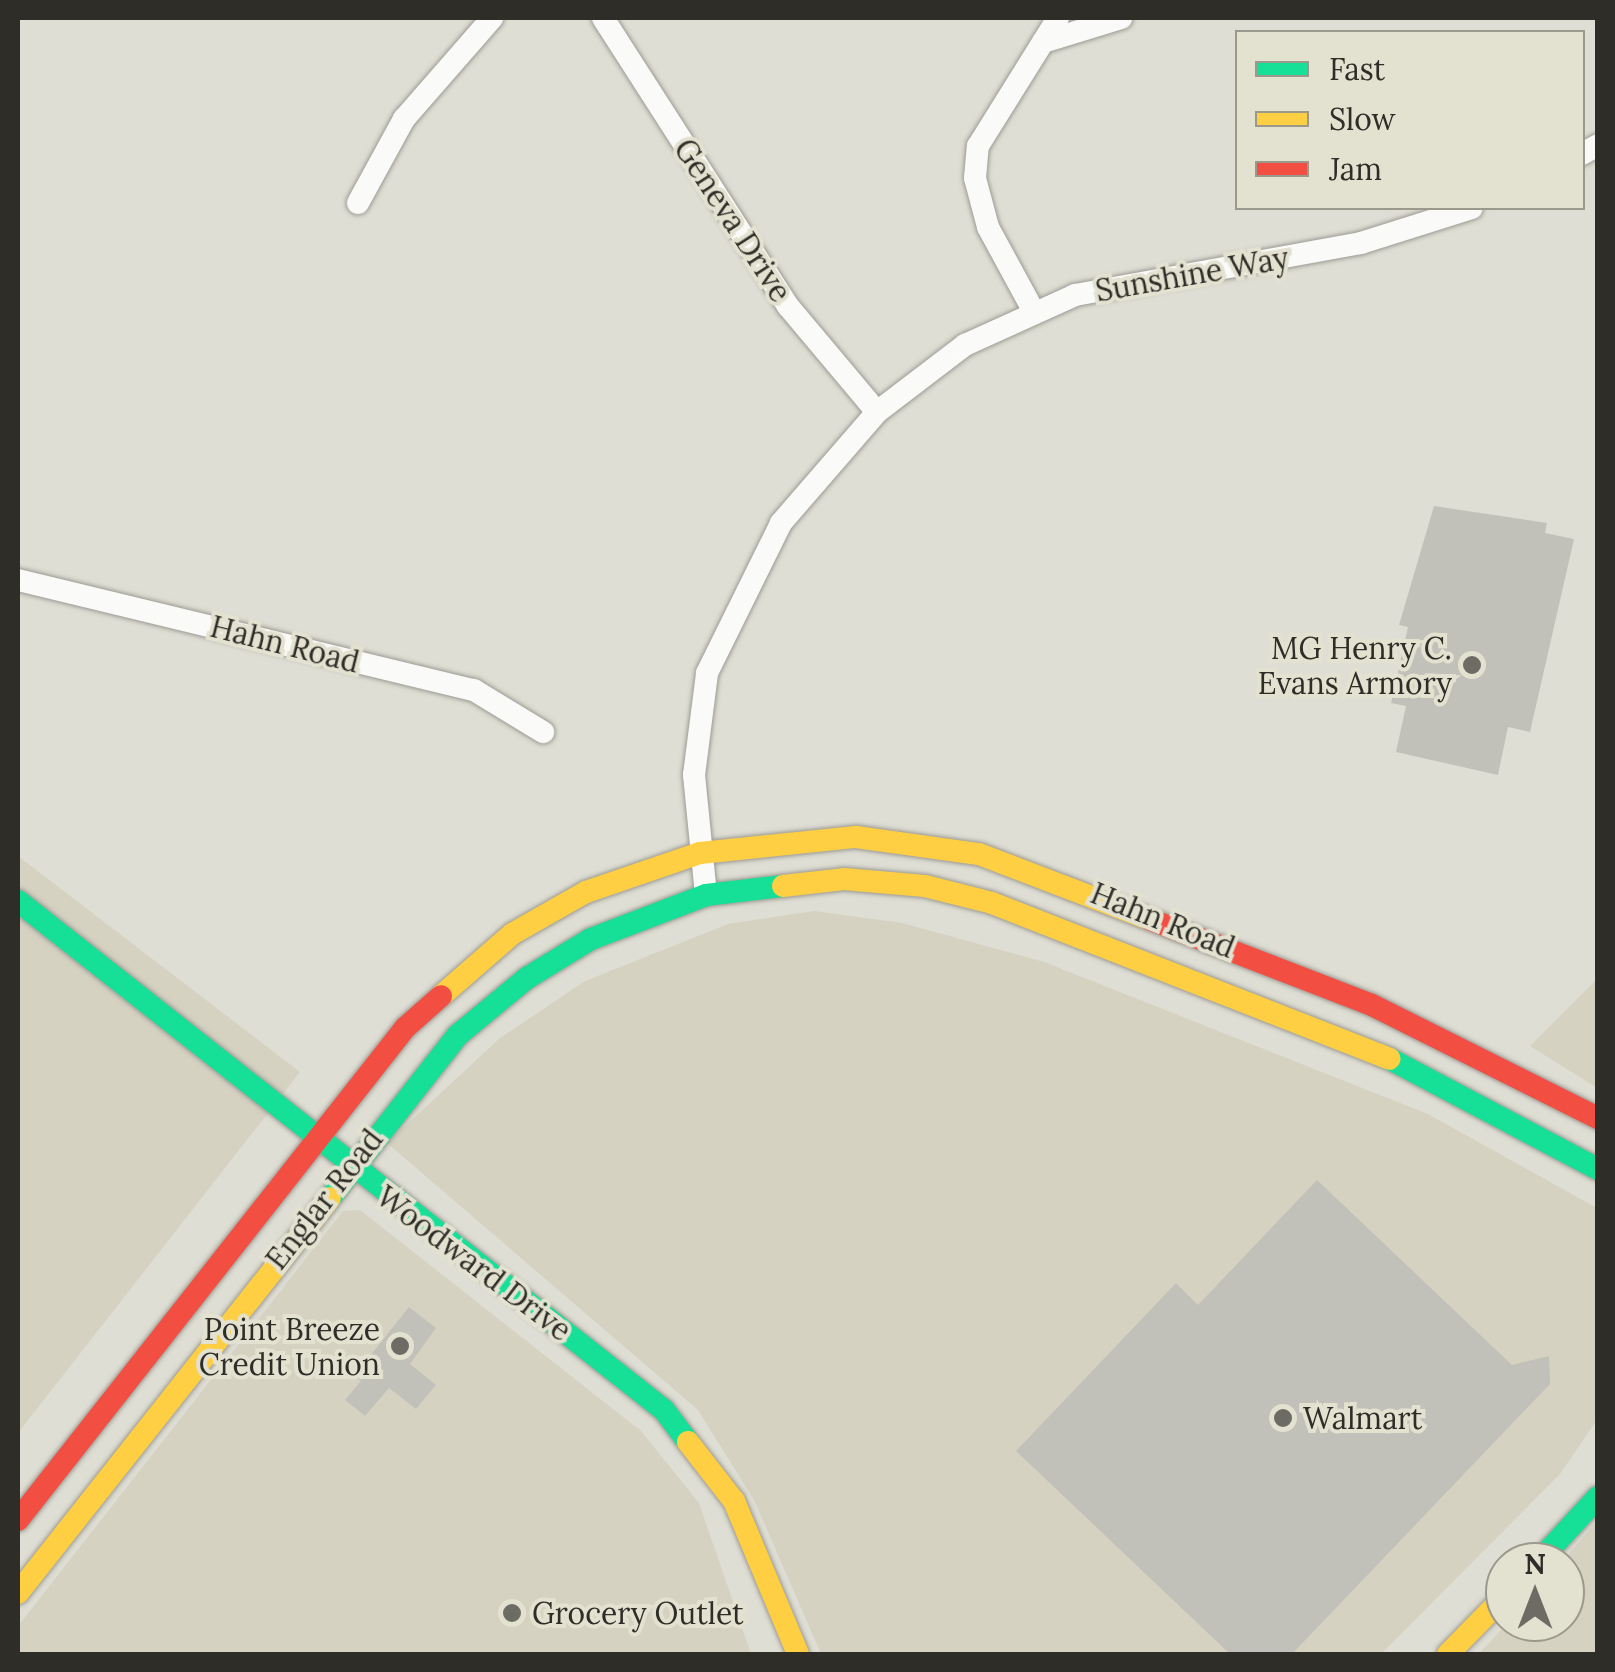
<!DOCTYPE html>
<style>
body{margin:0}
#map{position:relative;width:1615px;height:1672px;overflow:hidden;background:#dfded4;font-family:Lora,serif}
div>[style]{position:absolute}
.built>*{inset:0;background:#d5d2c2}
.building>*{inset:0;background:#c2c1b9}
.roads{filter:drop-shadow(0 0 2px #9c9b94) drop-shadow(0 0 2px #9c9b94)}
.street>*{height:22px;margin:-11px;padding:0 11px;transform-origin:11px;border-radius:11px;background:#fafaf9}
.fast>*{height:22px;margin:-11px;padding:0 11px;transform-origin:11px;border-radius:11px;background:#16e098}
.slow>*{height:22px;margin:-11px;padding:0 11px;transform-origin:11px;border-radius:11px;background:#ffcf43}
.jam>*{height:22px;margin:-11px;padding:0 11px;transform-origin:11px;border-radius:11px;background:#f24e42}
.dots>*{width:28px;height:28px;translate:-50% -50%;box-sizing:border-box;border:5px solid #e3e1d0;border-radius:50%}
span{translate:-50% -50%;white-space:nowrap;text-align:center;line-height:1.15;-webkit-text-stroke:8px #e3e1d0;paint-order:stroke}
.street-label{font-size:30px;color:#2e2d27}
.poi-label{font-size:30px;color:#2e2d27}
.right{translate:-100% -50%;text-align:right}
.left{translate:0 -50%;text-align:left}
.frame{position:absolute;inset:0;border:20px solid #2e2d27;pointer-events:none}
.legend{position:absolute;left:1235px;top:30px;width:350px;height:180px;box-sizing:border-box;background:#e3e1d0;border:2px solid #9b998c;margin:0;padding:12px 18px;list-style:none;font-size:30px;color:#2e2d27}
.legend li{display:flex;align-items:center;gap:20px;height:50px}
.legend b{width:50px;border:2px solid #9b998c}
.north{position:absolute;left:1485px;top:1542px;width:100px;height:100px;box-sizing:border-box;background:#e3e1d0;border:2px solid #9b998c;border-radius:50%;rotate:0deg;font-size:28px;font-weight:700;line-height:40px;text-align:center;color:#2e2d27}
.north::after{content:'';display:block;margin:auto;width:35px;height:45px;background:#6c6b64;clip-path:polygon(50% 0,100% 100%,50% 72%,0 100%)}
</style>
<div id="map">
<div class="built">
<div style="clip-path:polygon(18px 856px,300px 1072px,18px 1433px)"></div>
<div style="clip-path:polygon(814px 911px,902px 923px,1044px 962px,1428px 1114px,1597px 1208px,1597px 1420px,1560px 1474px,1381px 1654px,821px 1654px,754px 1500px,698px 1410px,387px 1143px,500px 1038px,585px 981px,728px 924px)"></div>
<div style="clip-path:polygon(1597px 979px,1597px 978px,1597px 1088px,1530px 1046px)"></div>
<div style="clip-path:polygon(360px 1210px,641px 1431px,699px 1503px,751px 1654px,18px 1654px,18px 1626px,343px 1211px)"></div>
<div style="clip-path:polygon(1597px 1521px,1597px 1654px,1479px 1654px,1508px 1622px,1565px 1622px,1562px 1562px)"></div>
</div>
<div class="building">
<div style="clip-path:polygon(1434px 506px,1547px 523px,1545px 533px,1574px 539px,1530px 732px,1508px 727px,1498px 775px,1396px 752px,1406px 706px,1391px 703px,1408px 627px,1399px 625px)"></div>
<div style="clip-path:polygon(1317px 1180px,1512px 1365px,1549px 1356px,1550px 1384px,1292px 1654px,1230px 1654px,1016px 1451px,1176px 1283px,1198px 1305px)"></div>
<div style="clip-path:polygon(409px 1307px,436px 1328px,410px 1364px,436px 1385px,416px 1409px,389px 1388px,365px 1416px,345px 1400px,361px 1381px,354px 1376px)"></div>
</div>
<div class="roads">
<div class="street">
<div style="left:603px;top:18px;width:342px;rotate:57.3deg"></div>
<div style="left:788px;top:306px;width:138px;rotate:50deg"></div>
<div style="left:1043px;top:42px;width:82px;rotate:-17.1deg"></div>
<div style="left:1582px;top:154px;width:18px;rotate:-29deg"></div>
<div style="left:358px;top:203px;width:96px;rotate:-61.3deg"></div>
<div style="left:404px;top:119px;width:134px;rotate:-48.9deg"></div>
<div style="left:1033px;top:310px;width:94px;rotate:-118.5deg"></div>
<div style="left:988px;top:227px;width:51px;rotate:-104.9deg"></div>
<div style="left:975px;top:178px;width:32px;rotate:-85deg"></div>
<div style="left:978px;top:146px;width:151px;rotate:-58deg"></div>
<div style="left:18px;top:580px;width:469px;rotate:13.6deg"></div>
<div style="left:474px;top:690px;width:81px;rotate:31.3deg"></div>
<div style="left:706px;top:895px;width:121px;rotate:-95.7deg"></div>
<div style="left:694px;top:775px;width:103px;rotate:-82.7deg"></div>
<div style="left:707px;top:673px;width:167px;rotate:-63.7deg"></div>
<div style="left:781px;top:523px;width:147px;rotate:-49.1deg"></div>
<div style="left:877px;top:412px;width:111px;rotate:-37.3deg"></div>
<div style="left:965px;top:345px;width:121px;rotate:-24.4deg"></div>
<div style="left:1075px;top:295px;width:291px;rotate:-10.3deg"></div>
<div style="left:1361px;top:243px;width:116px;rotate:-17.5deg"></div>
</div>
<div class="fast">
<div style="left:18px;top:901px;width:822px;rotate:38.24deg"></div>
<div style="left:664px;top:1410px;width:40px;rotate:53deg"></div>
<div style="left:1390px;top:1059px;width:235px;rotate:27.9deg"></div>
<div style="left:330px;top:1198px;width:207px;rotate:-51.9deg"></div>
<div style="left:458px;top:1035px;width:89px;rotate:-39.6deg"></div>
<div style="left:527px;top:978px;width:75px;rotate:-31.4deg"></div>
<div style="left:591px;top:939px;width:123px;rotate:-20.9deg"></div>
<div style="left:706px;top:895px;width:78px;rotate:-6.7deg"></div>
<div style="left:1538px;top:1562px;width:88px;rotate:-47.3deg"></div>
</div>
<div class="slow">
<div style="left:783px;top:886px;width:61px;rotate:-6.5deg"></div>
<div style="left:844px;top:879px;width:81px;rotate:4.9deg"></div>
<div style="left:925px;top:886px;width:69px;rotate:14.2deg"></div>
<div style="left:992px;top:903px;width:427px;rotate:21.4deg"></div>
<div style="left:441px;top:996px;width:94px;rotate:-41.1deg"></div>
<div style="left:512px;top:934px;width:85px;rotate:-29.6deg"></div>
<div style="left:586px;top:892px;width:120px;rotate:-18.9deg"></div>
<div style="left:700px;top:853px;width:157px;rotate:-5.9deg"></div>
<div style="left:856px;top:837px;width:124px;rotate:7.9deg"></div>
<div style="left:979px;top:854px;width:182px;rotate:20.9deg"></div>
<div style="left:688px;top:1442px;width:75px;rotate:52.1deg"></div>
<div style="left:734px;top:1501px;width:166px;rotate:67.3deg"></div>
<div style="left:18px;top:1593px;width:503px;rotate:-51.7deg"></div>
<div style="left:1448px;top:1654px;width:81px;rotate:-45.5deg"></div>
</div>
<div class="jam">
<div style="left:1149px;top:919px;width:239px;rotate:21.1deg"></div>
<div style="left:1372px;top:1005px;width:253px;rotate:26.6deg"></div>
<div style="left:18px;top:1520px;width:626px;rotate:-51.81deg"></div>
<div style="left:405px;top:1028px;width:48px;rotate:-41.6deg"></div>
</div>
</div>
<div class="dots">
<div style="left:1472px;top:665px;background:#6c6b64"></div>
<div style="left:400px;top:1346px;background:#6c6b64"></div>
<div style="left:1283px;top:1418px;background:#6c6b64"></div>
<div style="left:512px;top:1613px;background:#6c6b64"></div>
</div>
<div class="street-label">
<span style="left:733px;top:220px;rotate:57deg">Geneva Drive</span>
<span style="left:1192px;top:274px;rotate:-10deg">Sunshine Way</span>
<span style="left:285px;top:644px;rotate:14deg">Hahn Road</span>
<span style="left:1163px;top:920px;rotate:22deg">Hahn Road</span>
<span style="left:324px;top:1199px;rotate:-52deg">Englar Road</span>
<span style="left:474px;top:1263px;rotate:37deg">Woodward Drive</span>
</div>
<div class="poi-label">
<span class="right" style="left:1452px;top:665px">MG Henry C.<br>Evans Armory</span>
<span class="right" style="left:380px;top:1346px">Point Breeze<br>Credit Union</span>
<span class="left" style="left:1303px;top:1418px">Walmart</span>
<span class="left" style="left:532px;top:1613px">Grocery Outlet</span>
</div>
<div class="frame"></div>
<ul class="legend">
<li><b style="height:12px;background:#16e098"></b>Fast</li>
<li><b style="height:12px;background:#ffcf43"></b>Slow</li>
<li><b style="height:12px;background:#f24e42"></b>Jam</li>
</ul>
<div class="north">N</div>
</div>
